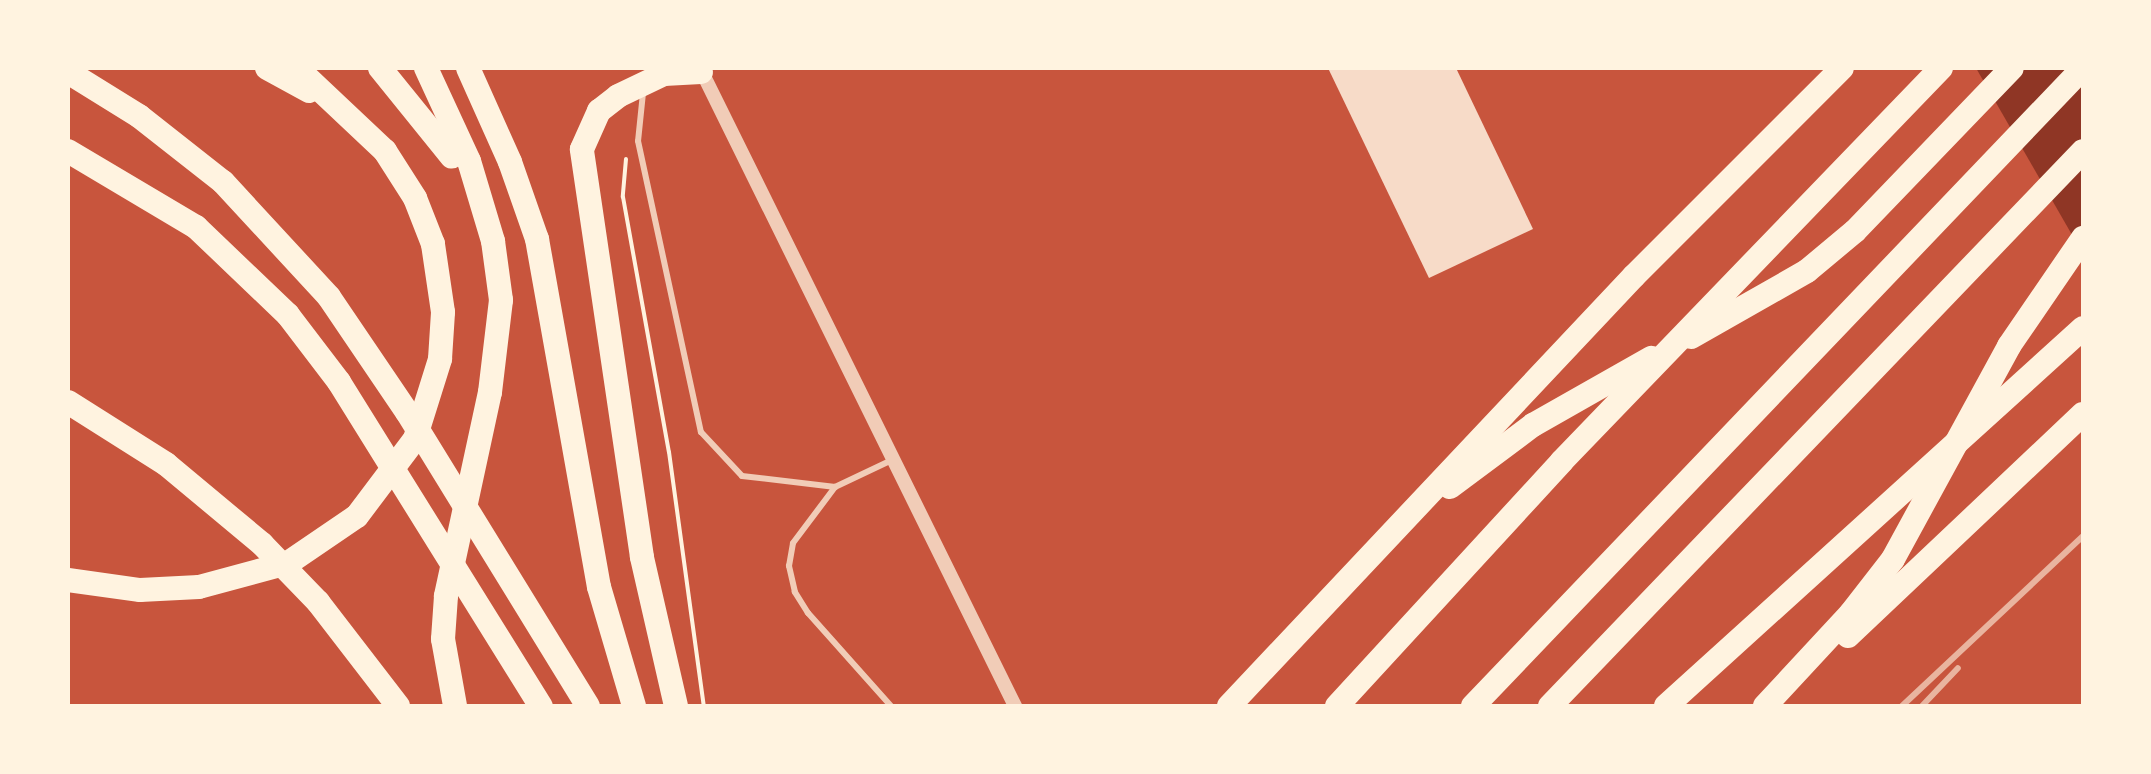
<!DOCTYPE html>
<style>
body{margin:0}
#map{position:relative;width:2151px;height:774px;overflow:hidden;background:#c8553d;font-family:Raleway,sans-serif}
div>[style]{position:absolute}
.water>*{inset:0;background:#8f3625}
.building>*{inset:0;background:#f7dbc8}
.path>*{height:4px;margin:-2px;padding:0 2px;transform-origin:2px;border-radius:2px;background:#fff3e0}
.service>*{height:6px;margin:-3px;padding:0 3px;transform-origin:3px;border-radius:3px;background:#f1ccb7}
.tertiary>*{height:14px;margin:-7px;padding:0 7px;transform-origin:7px;border-radius:7px;background:#f1ccb7}
.motorway>*{height:24px;margin:-12px;padding:0 12px;transform-origin:12px;border-radius:12px;background:#fff3e0}
.rail>*{height:6px;margin:-3px;padding:0 3px;transform-origin:3px;border-radius:3px;background:#e9b49f}
span{translate:-50% -50%;white-space:nowrap;text-align:center;line-height:1.15;-webkit-text-stroke:8px #fff3e0;paint-order:stroke}
.frame{position:absolute;inset:0;border:70px solid #fff3e0;pointer-events:none}
</style>
<div id="map">
<div class="water">
<div style="clip-path:polygon(1976px 68px,2083px 68px,2083px 254px)"></div>
</div>
<div class="building">
<div style="clip-path:polygon(1328px 68px,1456px 68px,1533px 229px,1429px 278px)"></div>
</div>
<div class="path">
<div style="left:626px;top:159px;width:38px;rotate:95deg"></div>
<div style="left:623px;top:197px;width:259px;rotate:79.8deg"></div>
<div style="left:669px;top:452px;width:256px;rotate:82.2deg"></div>
</div>
<div class="service">
<div style="left:643px;top:93px;width:48px;rotate:95.9deg"></div>
<div style="left:638px;top:141px;width:298px;rotate:77.8deg"></div>
<div style="left:701px;top:432px;width:60px;rotate:47deg"></div>
<div style="left:742px;top:476px;width:94px;rotate:6.7deg"></div>
<div style="left:891px;top:706px;width:125px;rotate:-131.7deg"></div>
<div style="left:808px;top:613px;width:25px;rotate:-122deg"></div>
<div style="left:795px;top:592px;width:27px;rotate:-103deg"></div>
<div style="left:789px;top:566px;width:23px;rotate:-80deg"></div>
<div style="left:793px;top:543px;width:70px;rotate:-53.1deg"></div>
<div style="left:835px;top:487px;width:63px;rotate:-25.3deg"></div>
</div>
<div class="tertiary">
<div style="left:700px;top:68px;width:712px;rotate:63.72deg"></div>
</div>
<div class="motorway">
<div style="left:267px;top:68px;width:48px;rotate:28.7deg"></div>
<div style="left:380px;top:68px;width:114px;rotate:51deg"></div>
<div style="left:426px;top:68px;width:102px;rotate:65.2deg"></div>
<div style="left:469px;top:161px;width:84px;rotate:73.3deg"></div>
<div style="left:493px;top:241px;width:60px;rotate:82.3deg"></div>
<div style="left:501px;top:300px;width:93px;rotate:96.8deg"></div>
<div style="left:490px;top:392px;width:209px;rotate:102.2deg"></div>
<div style="left:446px;top:596px;width:43px;rotate:94deg"></div>
<div style="left:443px;top:639px;width:68px;rotate:79.8deg"></div>
<div style="left:468px;top:68px;width:103px;rotate:65.9deg"></div>
<div style="left:510px;top:162px;width:82px;rotate:70.7deg"></div>
<div style="left:537px;top:239px;width:353px;rotate:79.9deg"></div>
<div style="left:599px;top:587px;width:124px;rotate:73.6deg"></div>
<div style="left:68px;top:72px;width:84px;rotate:31.8deg"></div>
<div style="left:139px;top:116px;width:107px;rotate:38.2deg"></div>
<div style="left:223px;top:182px;width:156px;rotate:47.3deg"></div>
<div style="left:329px;top:297px;width:139px;rotate:55.9deg"></div>
<div style="left:407px;top:412px;width:345px;rotate:58.4deg"></div>
<div style="left:68px;top:151px;width:149px;rotate:30.7deg"></div>
<div style="left:196px;top:227px;width:127px;rotate:43.7deg"></div>
<div style="left:288px;top:315px;width:84px;rotate:52.7deg"></div>
<div style="left:339px;top:382px;width:382px;rotate:58.1deg"></div>
<div style="left:1691px;top:337px;width:133px;rotate:-29.6deg"></div>
<div style="left:1807px;top:271px;width:62px;rotate:-39.8deg"></div>
<div style="left:1855px;top:231px;width:226px;rotate:-46.1deg"></div>
<div style="left:68px;top:402px;width:116px;rotate:32.3deg"></div>
<div style="left:166px;top:464px;width:125px;rotate:39.8deg"></div>
<div style="left:262px;top:544px;width:81px;rotate:46deg"></div>
<div style="left:318px;top:602px;width:131px;rotate:52.4deg"></div>
<div style="left:1450px;top:487px;width:104px;rotate:-36.8deg"></div>
<div style="left:1533px;top:425px;width:136px;rotate:-29.6deg"></div>
<div style="left:68px;top:580px;width:73px;rotate:7.9deg"></div>
<div style="left:140px;top:590px;width:59px;rotate:-2.9deg"></div>
<div style="left:199px;top:587px;width:92px;rotate:-15.1deg"></div>
<div style="left:288px;top:563px;width:83px;rotate:-34.3deg"></div>
<div style="left:357px;top:516px;width:96px;rotate:-53deg"></div>
<div style="left:415px;top:439px;width:84px;rotate:-72.6deg"></div>
<div style="left:440px;top:359px;width:47px;rotate:-86.3deg"></div>
<div style="left:443px;top:312px;width:69px;rotate:-98.4deg"></div>
<div style="left:433px;top:244px;width:49px;rotate:-111.4deg"></div>
<div style="left:415px;top:198px;width:56px;rotate:-122.6deg"></div>
<div style="left:385px;top:151px;width:121px;rotate:-136.7deg"></div>
<div style="left:1848px;top:636px;width:323px;rotate:-43.4deg"></div>
<div style="left:676px;top:706px;width:153px;rotate:-102.9deg"></div>
<div style="left:642px;top:557px;width:412px;rotate:-98.4deg"></div>
<div style="left:582px;top:149px;width:42px;rotate:-65.9deg"></div>
<div style="left:599px;top:111px;width:24px;rotate:-38deg"></div>
<div style="left:618px;top:96px;width:51px;rotate:-25.6deg"></div>
<div style="left:664px;top:74px;width:37px;rotate:-3deg"></div>
<div style="left:1229px;top:706px;width:591px;rotate:-46.71deg"></div>
<div style="left:1634px;top:276px;width:294px;rotate:-45deg"></div>
<div style="left:1337px;top:706px;width:333px;rotate:-47.4deg"></div>
<div style="left:1562px;top:461px;width:546px;rotate:-46.04deg"></div>
<div style="left:1473px;top:706px;width:883px;rotate:-46.29deg"></div>
<div style="left:1550px;top:706px;width:769px;rotate:-46.16deg"></div>
<div style="left:1666px;top:706px;width:563px;rotate:-42.19deg"></div>
<div style="left:1765px;top:706px;width:127px;rotate:-47.2deg"></div>
<div style="left:1851px;top:613px;width:68px;rotate:-52.1deg"></div>
<div style="left:1893px;top:559px;width:243px;rotate:-61.4deg"></div>
<div style="left:2009px;top:346px;width:131px;rotate:-55.6deg"></div>
</div>
<div class="rail">
<div style="left:1902px;top:706px;width:248px;rotate:-43.2deg"></div>
<div style="left:1922px;top:706px;width:52px;rotate:-46.5deg"></div>
</div>
<div class="frame"></div>
</div>
